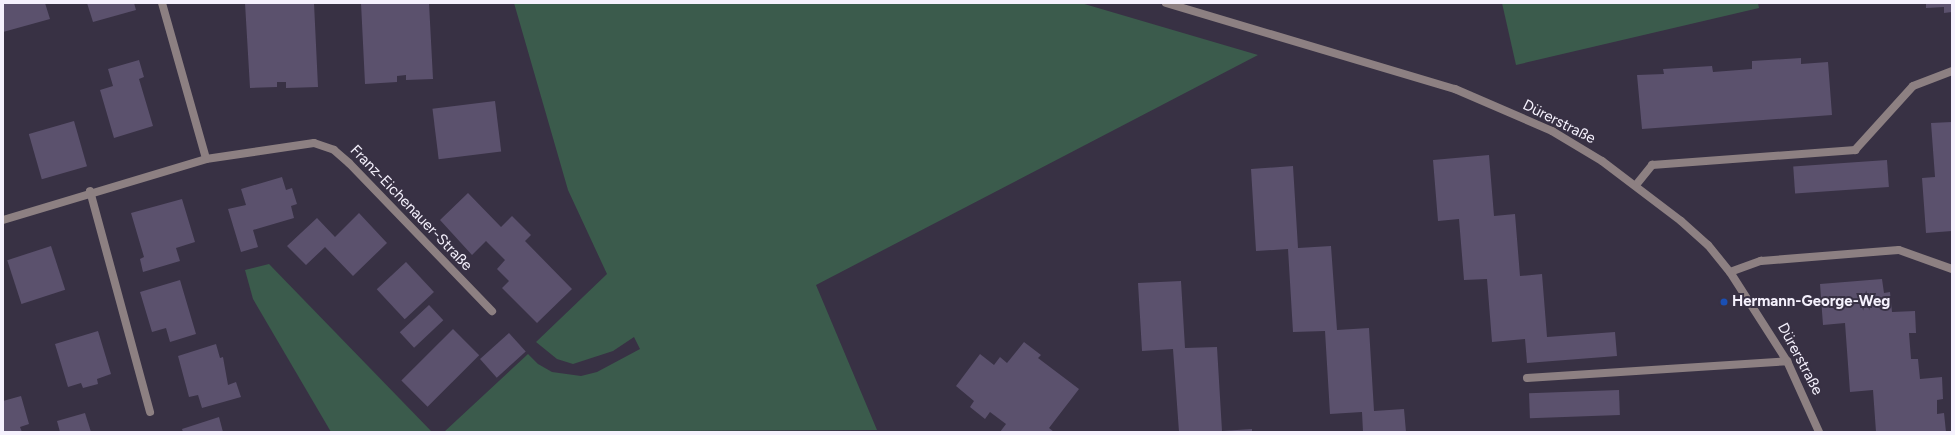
<!DOCTYPE html>
<meta charset="utf-8">
<style>
body{margin:0}
#map{position:relative;width:1955px;height:435px;overflow:hidden;background:#383144;font-family:Figtree,sans-serif}
div>[style]{position:absolute}
.green>*{inset:0;background:#3b5b4c}
.building>*{inset:0;background:#5b516d;transform-origin:0 0}
.service>*{height:8px;margin:-4px;padding:0 4px;transform-origin:4px;border-radius:4px;background:#8d8082}
.minor>*{height:8px;margin:-4px;padding:0 4px;transform-origin:4px;border-radius:4px;background:#8d8082}
.dots>*{width:11px;height:11px;translate:-50% -50%;box-sizing:border-box;border:2px solid #383144;border-radius:50%}
span{translate:-50% -50%;white-space:nowrap;text-align:center;line-height:1.15;-webkit-text-stroke:4px #383144;paint-order:stroke}
.street-label{font-size:15px;color:#f5f1fd}
.poi-label{font-size:15px;color:#f5f1fd;font-weight:700}
.left{translate:0 -50%;text-align:left}
.frame{position:absolute;inset:0;border:4px solid #f5f1fd;pointer-events:none}
</style>
<div id="map">
<div class="green">
<div style="clip-path:polygon(514px 3px,1081px 3px,1258px 55px,816px 285px,877px 430px,444px 432px,528px 354px,538px 364px,552px 372px,581px 376px,597px 372px,640px 349px,634px 337px,613px 351px,573px 364px,557px 359px,536px 342px,607px 274px,568px 190px)"></div>
<div style="clip-path:polygon(1502px 3px,1758px 3px,1759px 8px,1516px 65px)"></div>
<div style="clip-path:polygon(269px 264px,432px 432px,331px 432px,253px 299px,245px 270px)"></div>
</div>
<div class="building">
<div style="clip-path:polygon(3px 3px,45px 3px,50px 19px,3px 32px)"></div>
<div style="clip-path:polygon(87px 3px,134px 3px,136px 10px,93px 22px)"></div>
<div style="clip-path:polygon(245px 3px,314px 3px,318px 87px,286px 88px,286px 82px,277px 82px,277px 87px,250px 88px)"></div>
<div style="clip-path:polygon(361px 3px,429px 3px,433px 79px,406px 80px,406px 75px,397px 76px,397px 82px,365px 84px)"></div>
<div style="clip-path:polygon(1926px 3px,1952px 3px,1952px 12px,1944px 13px,1944px 7px,1926px 8px)"></div>
<div style="clip-path:polygon(1801px 58px,1801px 64px,1828px 62px,1832px 115px,1642px 129px,1637px 75px,1664px 74px,1663px 69px,1712px 66px,1713px 72px,1752px 69px,1752px 61px)"></div>
<div style="clip-path:polygon(139px 60px,144px 77px,139px 79px,153px 126px,114px 138px,100px 90px,113px 86px,108px 69px)"></div>
<div style="left:495px;top:101px;width:51px;height:63px;rotate:83deg"></div>
<div style="left:74px;top:121px;width:47px;height:47px;rotate:74deg"></div>
<div style="clip-path:polygon(1952px 122px,1952px 231px,1926px 233px,1922px 178px,1935px 177px,1931px 123px)"></div>
<div style="clip-path:polygon(1489px 155px,1494px 216px,1515px 214px,1520px 276px,1542px 274px,1547px 337px,1615px 332px,1617px 356px,1527px 363px,1525px 339px,1492px 342px,1487px 279px,1464px 280px,1459px 219px,1438px 221px,1433px 160px)"></div>
<div style="left:1887px;top:160px;width:27px;height:94px;rotate:86deg"></div>
<div style="clip-path:polygon(1293px 166px,1298px 248px,1331px 246px,1337px 330px,1369px 328px,1374px 411px,1404px 409px,1406px 432px,1363px 432px,1362px 412px,1330px 414px,1325px 331px,1293px 332px,1288px 249px,1256px 251px,1251px 169px)"></div>
<div style="clip-path:polygon(282px 177px,286px 190px,292px 188px,297px 204px,291px 206px,294px 218px,253px 230px,258px 247px,241px 252px,228px 209px,246px 205px,241px 189px)"></div>
<div style="clip-path:polygon(468px 193px,501px 227px,512px 216px,531px 235px,525px 241px,572px 289px,537px 323px,502px 288px,509px 281px,497px 269px,505px 260px,486px 241px,472px 255px,440px 220px)"></div>
<div style="clip-path:polygon(182px 199px,195px 242px,176px 248px,180px 261px,143px 272px,140px 259px,144px 257px,131px 213px)"></div>
<div style="clip-path:polygon(359px 213px,387px 243px,353px 276px,325px 247px,306px 265px,287px 246px,317px 218px,335px 237px)"></div>
<div style="left:51px;top:246px;width:46px;height:46px;rotate:72deg"></div>
<div style="left:406px;top:262px;width:41px;height:40px;rotate:47deg"></div>
<div style="clip-path:polygon(1882px 279px,1884px 293px,1890px 292px,1892px 312px,1915px 311px,1916px 333px,1909px 333px,1911px 359px,1918px 359px,1920px 379px,1942px 377px,1943px 399px,1937px 400px,1937px 414px,1944px 413px,1946px 432px,1876px 432px,1873px 390px,1850px 392px,1845px 323px,1823px 325px,1820px 284px)"></div>
<div style="clip-path:polygon(180px 280px,196px 334px,170px 342px,166px 328px,152px 332px,140px 292px)"></div>
<div style="clip-path:polygon(1181px 281px,1185px 348px,1217px 347px,1222px 431px,1252px 429px,1252px 432px,1179px 432px,1173px 349px,1142px 351px,1138px 283px)"></div>
<div style="left:429px;top:305px;width:21px;height:40px;rotate:47deg"></div>
<div style="left:453px;top:329px;width:37px;height:73px;rotate:45deg"></div>
<div style="clip-path:polygon(98px 331px,111px 374px,97px 379px,98px 384px,83px 388px,81px 383px,68px 387px,55px 344px)"></div>
<div style="left:509px;top:333px;width:25px;height:39px;rotate:48deg"></div>
<div style="clip-path:polygon(1024px 342px,1041px 355px,1038px 358px,1079px 389px,1049px 428px,1054px 432px,1000px 432px,1006px 424px,990px 412px,985px 419px,970px 407px,974px 401px,956px 386px,980px 354px,994px 365px,1000px 357px,1007px 363px)"></div>
<div style="clip-path:polygon(216px 344px,220px 358px,223px 357px,228px 385px,236px 382px,241px 397px,202px 408px,198px 395px,189px 397px,178px 356px)"></div>
<div style="left:1619px;top:390px;width:25px;height:90px;rotate:88deg"></div>
<div style="clip-path:polygon(21px 396px,29px 424px,20px 427px,22px 432px,3px 432px,3px 401px)"></div>
<div style="clip-path:polygon(85px 413px,91px 432px,60px 432px,57px 421px)"></div>
<div style="clip-path:polygon(219px 417px,223px 432px,183px 432px,182px 429px)"></div>
</div>
<div class="service">
<div style="left:1636px;top:185px;width:26px;rotate:-51deg"></div>
<div style="left:1652px;top:165px;width:204px;rotate:-4.2deg"></div>
<div style="left:1855px;top:150px;width:86px;rotate:-47.8deg"></div>
<div style="left:1913px;top:86px;width:42px;rotate:-21deg"></div>
<div style="left:1730px;top:272px;width:33px;rotate:-20deg"></div>
<div style="left:1761px;top:261px;width:138px;rotate:-4.6deg"></div>
<div style="left:1899px;top:250px;width:56px;rotate:19.7deg"></div>
<div style="left:1527px;top:378px;width:261px;rotate:-3.7deg"></div>
</div>
<div class="minor">
<div style="left:162px;top:3px;width:162px;rotate:74.2deg"></div>
<div style="left:1166px;top:3px;width:302px;rotate:16.6deg"></div>
<div style="left:1455px;top:89px;width:106px;rotate:23.4deg"></div>
<div style="left:1552px;top:131px;width:58px;rotate:31deg"></div>
<div style="left:1602px;top:161px;width:99px;rotate:37.2deg"></div>
<div style="left:1681px;top:221px;width:36px;rotate:42deg"></div>
<div style="left:1708px;top:245px;width:35px;rotate:51deg"></div>
<div style="left:1730px;top:272px;width:106px;rotate:57.4deg"></div>
<div style="left:1787px;top:361px;width:78px;rotate:65.7deg"></div>
<div style="left:90px;top:191px;width:229px;rotate:74.8deg"></div>
<div style="left:3px;top:220px;width:212px;rotate:-16.7deg"></div>
<div style="left:206px;top:159px;width:109px;rotate:-8.4deg"></div>
<div style="left:314px;top:143px;width:21px;rotate:19deg"></div>
<div style="left:334px;top:150px;width:20px;rotate:41deg"></div>
<div style="left:349px;top:163px;width:206px;rotate:46deg"></div>
</div>
<div class="dots">
<div style="left:1724px;top:302px;background:#1a4fb4"></div>
</div>
<div class="street-label">
<span style="left:1559px;top:122px;rotate:27deg">Dürerstraße</span>
<span style="left:411px;top:208px;rotate:46deg">Franz-Eichenauer-Straße</span>
<span style="left:1800px;top:359px;rotate:62deg">Dürerstraße</span>
</div>
<div class="poi-label">
<span class="left" style="left:1732px;top:302px">Hermann-George-Weg</span>
</div>
<div class="frame"></div>
</div>
